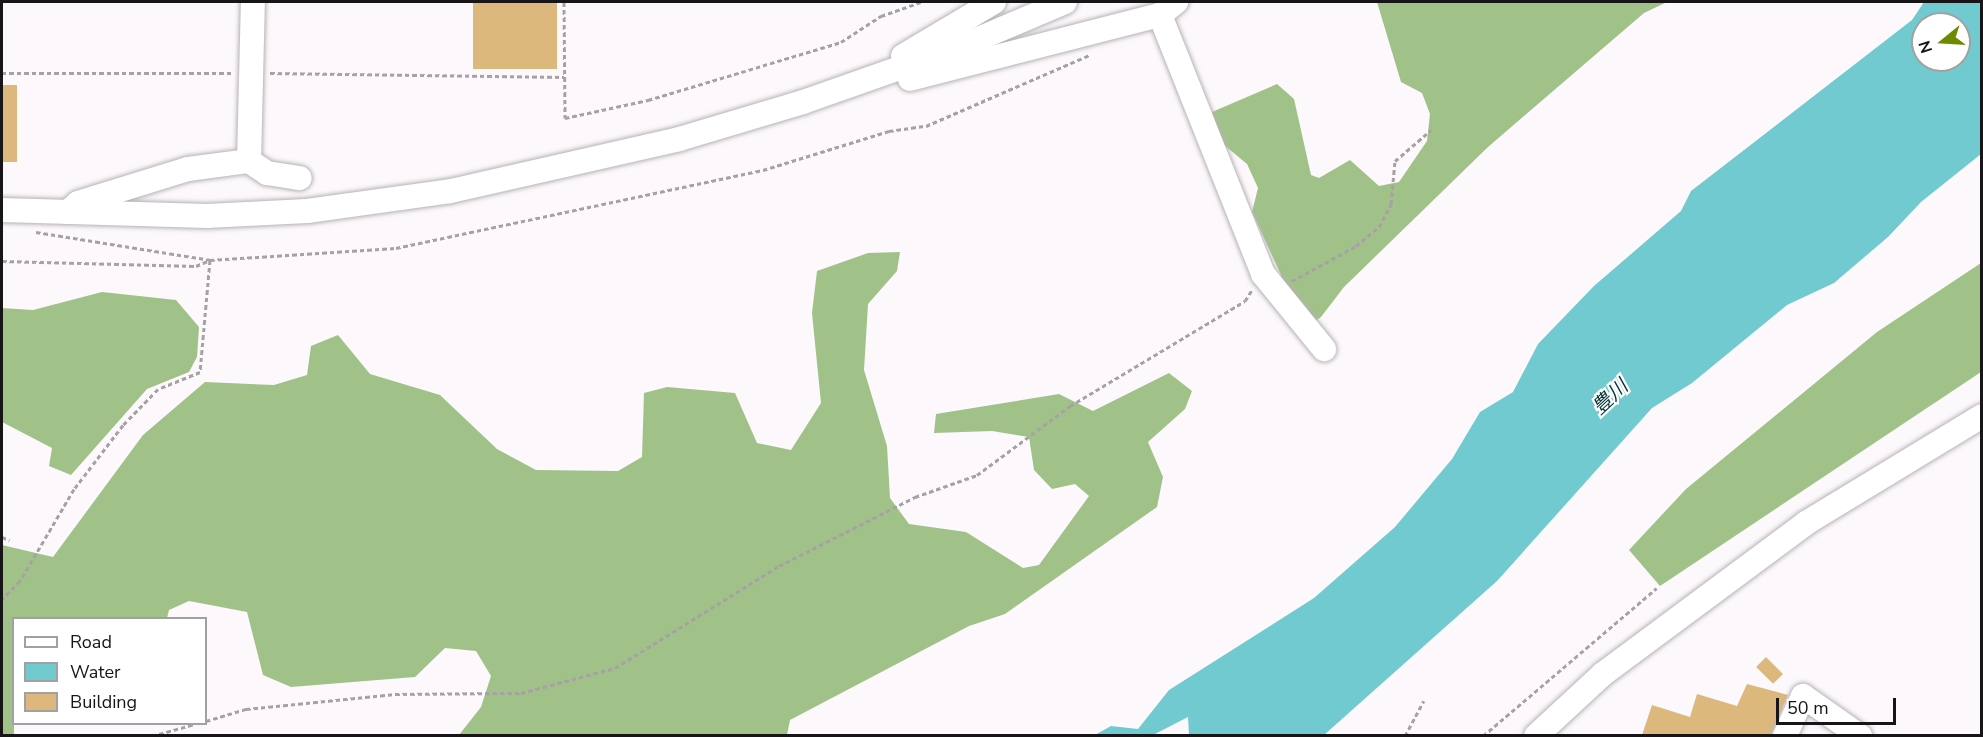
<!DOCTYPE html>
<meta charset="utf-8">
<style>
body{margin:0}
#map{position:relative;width:1983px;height:737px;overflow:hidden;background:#fcf8fc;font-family:"Nunito Sans","Noto Sans JP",sans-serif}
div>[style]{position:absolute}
.forest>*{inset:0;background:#a0c288}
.water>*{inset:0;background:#70cacf}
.building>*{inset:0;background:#dcb87d;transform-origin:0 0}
.path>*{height:3px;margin-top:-1.5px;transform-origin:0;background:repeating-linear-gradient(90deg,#a5a1a5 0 4.5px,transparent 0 7.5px)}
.roads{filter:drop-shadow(0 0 2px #b6b3b6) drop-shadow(0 0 2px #b6b3b6)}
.minor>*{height:24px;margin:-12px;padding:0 12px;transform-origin:12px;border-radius:12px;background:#fff}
span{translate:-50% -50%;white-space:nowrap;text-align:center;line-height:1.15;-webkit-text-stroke:4.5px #fff;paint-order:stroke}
.water-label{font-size:20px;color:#063437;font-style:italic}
.frame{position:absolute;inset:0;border:3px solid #171517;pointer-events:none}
.legend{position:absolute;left:12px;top:617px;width:195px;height:108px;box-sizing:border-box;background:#fff;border:2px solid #a2a1a2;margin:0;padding:8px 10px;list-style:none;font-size:18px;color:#171517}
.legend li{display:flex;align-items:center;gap:12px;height:30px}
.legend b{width:30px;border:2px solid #a2a1a2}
.north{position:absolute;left:1911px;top:12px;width:60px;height:60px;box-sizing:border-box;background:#fff;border:2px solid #a2a1a2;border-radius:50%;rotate:252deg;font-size:16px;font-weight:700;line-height:24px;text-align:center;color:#171517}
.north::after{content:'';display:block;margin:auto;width:21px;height:27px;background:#6e8a01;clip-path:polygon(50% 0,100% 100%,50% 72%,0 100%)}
.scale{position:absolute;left:1776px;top:698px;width:120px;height:27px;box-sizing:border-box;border:3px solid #171517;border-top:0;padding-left:8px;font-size:18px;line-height:21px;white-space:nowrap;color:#171517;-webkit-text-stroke:4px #fff;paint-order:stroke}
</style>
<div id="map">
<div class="forest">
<div style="clip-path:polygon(1377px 2px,1667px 2px,1644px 13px,1488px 147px,1344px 287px,1321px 317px,1298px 333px,1281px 314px,1281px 275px,1252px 212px,1258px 188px,1247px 164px,1218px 140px,1212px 112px,1277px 84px,1294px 99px,1311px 175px,1319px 178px,1350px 160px,1379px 186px,1399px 182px,1427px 141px,1430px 114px,1422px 93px,1401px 82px)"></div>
<div style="clip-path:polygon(900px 252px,897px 271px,868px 304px,864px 370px,887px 446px,890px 498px,909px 524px,966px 532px,1023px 568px,1039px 565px,1089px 496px,1075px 484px,1052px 489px,1034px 470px,1029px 437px,992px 431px,934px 433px,936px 414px,1059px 394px,1093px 411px,1169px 373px,1192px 391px,1185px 409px,1148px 442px,1163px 477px,1157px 507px,1005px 614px,969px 626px,790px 720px,787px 735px,459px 735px,481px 707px,491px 676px,476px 651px,445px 648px,415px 677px,291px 687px,263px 675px,247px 612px,189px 601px,169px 610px,167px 618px,14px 618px,14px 735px,2px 735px,2px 545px,53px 557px,143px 435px,205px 382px,274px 385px,307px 375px,311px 346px,338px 335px,370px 374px,440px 395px,497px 449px,536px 470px,618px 471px,642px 457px,644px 393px,667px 387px,735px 393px,757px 443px,791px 450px,821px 403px,812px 313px,817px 271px,868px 253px)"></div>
<div style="clip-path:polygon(1981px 263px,1981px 372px,1660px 586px,1629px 550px,1686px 489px,1877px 332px)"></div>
<div style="clip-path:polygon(102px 292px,176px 300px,199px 327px,197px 357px,189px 372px,147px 389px,71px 475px,49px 466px,52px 448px,2px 422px,2px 308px,33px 310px)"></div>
</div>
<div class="water">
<div style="clip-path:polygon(evenodd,1924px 2px,1981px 2px,1981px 154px,1921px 202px,1888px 237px,1834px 283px,1787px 305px,1692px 383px,1652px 408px,1497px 581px,1324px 735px,1189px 735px,1188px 717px,1153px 735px,1095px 735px,1111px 726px,1138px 729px,1169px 690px,1314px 598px,1395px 527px,1452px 459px,1480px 412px,1513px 392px,1538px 344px,1594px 286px,1681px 211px,1691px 191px,1912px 20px,1924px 2px,1923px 24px,1959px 24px,1959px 60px,1923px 60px,1923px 24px)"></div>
</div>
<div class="building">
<div style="left:473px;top:2px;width:84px;height:67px"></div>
<div style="left:2px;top:85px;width:15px;height:77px"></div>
<div style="left:1766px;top:657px;width:24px;height:14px;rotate:45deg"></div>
<div style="clip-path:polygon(1747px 684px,1788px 695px,1771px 735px,1642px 735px,1652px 705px,1690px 717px,1697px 694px,1737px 706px)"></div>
</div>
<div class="path">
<div style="left:564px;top:2px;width:116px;rotate:89.5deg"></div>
<div style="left:565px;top:118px;width:85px;rotate:-12.2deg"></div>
<div style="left:648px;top:100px;width:202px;rotate:-16.7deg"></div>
<div style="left:841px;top:42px;width:48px;rotate:-33deg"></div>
<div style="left:881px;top:16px;width:42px;rotate:-19.3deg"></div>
<div style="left:2px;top:73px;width:232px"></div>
<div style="left:270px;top:73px;width:294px;rotate:0.8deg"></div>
<div style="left:36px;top:232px;width:176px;rotate:9.1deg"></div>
<div style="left:210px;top:260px;width:186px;rotate:-3.7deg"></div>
<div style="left:396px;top:248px;width:375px;rotate:-12deg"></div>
<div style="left:763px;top:170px;width:132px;rotate:-17.2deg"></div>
<div style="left:889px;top:131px;width:37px;rotate:-8deg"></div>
<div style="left:926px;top:126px;width:178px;rotate:-23.5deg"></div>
<div style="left:2px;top:261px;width:194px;rotate:1.5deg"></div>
<div style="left:196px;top:266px;width:15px;rotate:-23deg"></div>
<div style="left:210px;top:260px;width:112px;rotate:95.1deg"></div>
<div style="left:200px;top:372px;width:45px;rotate:158deg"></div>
<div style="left:158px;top:389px;width:50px;rotate:134.2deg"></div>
<div style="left:123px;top:425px;width:81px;rotate:127.4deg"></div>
<div style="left:74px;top:489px;width:107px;rotate:120.4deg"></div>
<div style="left:20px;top:581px;width:25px;rotate:135deg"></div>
<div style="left:1292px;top:281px;width:73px;rotate:-28.7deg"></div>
<div style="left:1356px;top:246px;width:30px;rotate:-40deg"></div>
<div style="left:1379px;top:227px;width:26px;rotate:-62deg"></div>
<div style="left:1391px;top:204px;width:43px;rotate:-84.7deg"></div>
<div style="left:1395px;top:161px;width:48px;rotate:-40.7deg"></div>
<div style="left:2px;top:537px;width:8px;rotate:23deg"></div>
<div style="left:206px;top:721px;width:42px;rotate:-16.7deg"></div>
<div style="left:246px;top:709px;width:150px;rotate:-5.7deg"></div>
<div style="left:395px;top:694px;width:126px;rotate:-0.5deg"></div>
<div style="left:521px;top:693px;width:97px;rotate:-14.9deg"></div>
<div style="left:615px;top:668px;width:193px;rotate:-31.9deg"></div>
<div style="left:779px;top:566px;width:153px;rotate:-26.9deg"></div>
<div style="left:915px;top:497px;width:66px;rotate:-19.5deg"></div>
<div style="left:977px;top:475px;width:116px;rotate:-36.6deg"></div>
<div style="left:1070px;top:406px;width:204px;rotate:-31deg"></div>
<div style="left:1245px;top:301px;width:13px;rotate:-58deg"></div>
<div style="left:152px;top:736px;width:45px;rotate:-15.6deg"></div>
<div style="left:1405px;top:736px;width:40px;rotate:-62deg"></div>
<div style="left:1483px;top:736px;width:228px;rotate:-40.4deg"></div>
</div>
<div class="roads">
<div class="minor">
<div style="left:1160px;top:15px;width:279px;rotate:68.3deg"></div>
<div style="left:1263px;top:274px;width:97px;rotate:50.9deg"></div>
<div style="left:903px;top:56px;width:106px;rotate:-30.7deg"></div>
<div style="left:910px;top:79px;width:258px;rotate:-14.4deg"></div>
<div style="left:1160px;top:15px;width:21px;rotate:-39deg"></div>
<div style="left:249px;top:161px;width:159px;rotate:-88.6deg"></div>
<div style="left:2px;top:210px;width:205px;rotate:1.7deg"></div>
<div style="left:207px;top:216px;width:100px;rotate:-2.9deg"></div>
<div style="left:307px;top:211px;width:145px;rotate:-7.9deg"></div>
<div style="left:451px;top:191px;width:234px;rotate:-12.8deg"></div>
<div style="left:679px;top:139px;width:129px;rotate:-16.6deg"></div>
<div style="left:803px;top:102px;width:165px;rotate:-19.4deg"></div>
<div style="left:959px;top:47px;width:115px;rotate:-23deg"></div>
<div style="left:68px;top:212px;width:13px;rotate:-42deg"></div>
<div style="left:78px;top:203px;width:115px;rotate:-17.2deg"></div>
<div style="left:188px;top:169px;width:62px;rotate:-7.5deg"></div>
<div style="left:249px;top:161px;width:22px;rotate:34deg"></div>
<div style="left:267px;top:173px;width:33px;rotate:9deg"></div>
<div style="left:1536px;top:736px;width:91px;rotate:-42.8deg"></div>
<div style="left:1603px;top:674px;width:253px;rotate:-36.6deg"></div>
<div style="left:1806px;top:523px;width:206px;rotate:-31.3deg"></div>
<div style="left:1785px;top:736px;width:44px;rotate:-65.8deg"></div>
<div style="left:1803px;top:696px;width:70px;rotate:35.1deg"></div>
</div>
</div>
<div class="water-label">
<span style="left:1610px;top:397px;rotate:-43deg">豊川</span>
</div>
<div class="frame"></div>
<ul class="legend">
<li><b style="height:8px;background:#fff"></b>Road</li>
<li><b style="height:16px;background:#70cacf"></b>Water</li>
<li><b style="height:16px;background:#dcb87d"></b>Building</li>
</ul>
<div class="north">N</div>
<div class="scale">50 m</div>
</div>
